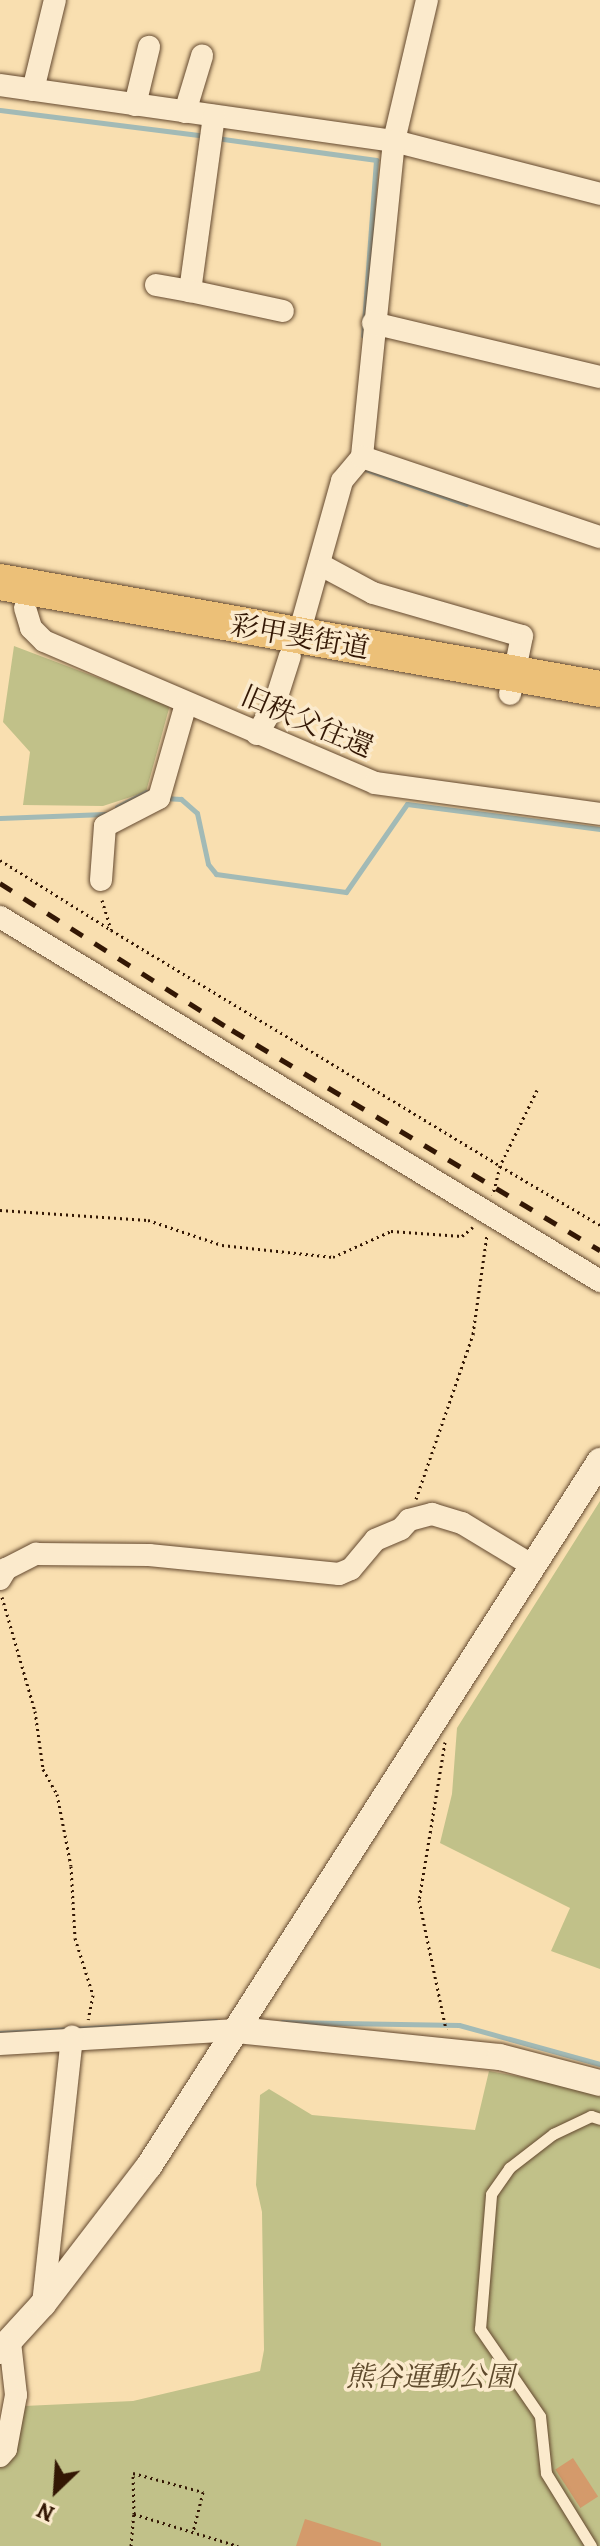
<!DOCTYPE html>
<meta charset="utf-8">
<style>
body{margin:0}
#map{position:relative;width:600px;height:2546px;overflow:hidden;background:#f9dfb0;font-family:Alegreya,"Noto Serif JP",serif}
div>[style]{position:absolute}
.green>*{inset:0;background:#c1c189}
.stream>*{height:5px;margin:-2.5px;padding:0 2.5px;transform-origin:2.5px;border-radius:2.5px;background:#a2bab6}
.building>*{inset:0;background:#d49a6b;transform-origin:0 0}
.path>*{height:3px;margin-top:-1.5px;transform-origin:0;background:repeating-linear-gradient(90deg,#331704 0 2px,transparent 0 6px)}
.roads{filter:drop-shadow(0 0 2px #64492f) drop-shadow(0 0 2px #64492f)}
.service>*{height:11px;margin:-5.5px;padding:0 5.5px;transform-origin:5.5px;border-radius:5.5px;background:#fbeacc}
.minor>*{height:22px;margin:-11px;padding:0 11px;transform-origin:11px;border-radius:11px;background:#fbeacc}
.tertiary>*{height:26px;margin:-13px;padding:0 13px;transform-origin:13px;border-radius:13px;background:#fbeacc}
.trunk>*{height:36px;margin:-18px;padding:0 18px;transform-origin:18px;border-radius:18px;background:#ecc078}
.rail>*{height:5px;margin-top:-2.5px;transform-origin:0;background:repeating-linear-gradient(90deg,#331704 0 14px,transparent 0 28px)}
span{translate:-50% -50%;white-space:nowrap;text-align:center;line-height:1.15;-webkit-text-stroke:7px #fbeacc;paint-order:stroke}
.street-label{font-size:28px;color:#331704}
.park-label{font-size:28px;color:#5e4a2c;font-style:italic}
.north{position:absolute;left:16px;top:2450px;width:80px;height:80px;-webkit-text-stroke:6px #fbeacc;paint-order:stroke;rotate:205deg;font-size:22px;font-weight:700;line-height:32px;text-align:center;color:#331704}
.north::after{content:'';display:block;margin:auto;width:28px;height:36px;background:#331704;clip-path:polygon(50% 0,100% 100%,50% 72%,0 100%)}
</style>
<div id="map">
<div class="green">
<div style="clip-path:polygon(14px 646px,170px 705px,146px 792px,103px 806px,23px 805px,30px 752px,3px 722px)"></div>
<div style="clip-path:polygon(600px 1501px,600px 1969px,551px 1951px,570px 1908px,440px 1843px,452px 1794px,457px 1728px)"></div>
<div style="clip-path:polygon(489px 2071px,600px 2091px,600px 2546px,0 2546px,0 2464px,24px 2406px,133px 2401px,260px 2371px,264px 2350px,262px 2212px,256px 2185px,260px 2095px,269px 2089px,312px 2115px,475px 2130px)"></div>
</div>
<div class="stream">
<div style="left:0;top:110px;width:208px;rotate:7.2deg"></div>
<div style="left:216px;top:138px;width:162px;rotate:7.8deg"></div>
<div style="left:376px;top:160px;width:176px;rotate:94.2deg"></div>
<div style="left:362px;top:468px;width:110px;rotate:19.1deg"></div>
<div style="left:164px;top:798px;width:17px;rotate:3deg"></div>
<div style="left:181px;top:799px;width:21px;rotate:41deg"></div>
<div style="left:197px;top:813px;width:52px;rotate:77.8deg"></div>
<div style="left:208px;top:864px;width:13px;rotate:51deg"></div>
<div style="left:216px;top:874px;width:131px;rotate:7.9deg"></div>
<div style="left:346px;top:892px;width:107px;rotate:-55.3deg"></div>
<div style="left:407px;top:804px;width:195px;rotate:7.4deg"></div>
<div style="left:117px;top:807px;width:33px;rotate:-27deg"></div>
<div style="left:146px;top:792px;width:5px;rotate:22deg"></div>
<div style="left:0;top:818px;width:105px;rotate:-2.2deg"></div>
<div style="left:282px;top:2022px;width:177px;rotate:1deg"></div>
<div style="left:459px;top:2025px;width:146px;rotate:15.5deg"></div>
<div style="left:0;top:2033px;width:216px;rotate:-3.2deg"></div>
</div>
<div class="building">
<div style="left:573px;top:2458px;width:46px;height:21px;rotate:57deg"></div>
<div style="clip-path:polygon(305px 2519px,381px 2543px,381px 2546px,296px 2546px)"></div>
</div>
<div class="path">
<div style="left:0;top:860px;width:131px;rotate:32.2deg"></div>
<div style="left:102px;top:900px;width:31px;rotate:73deg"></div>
<div style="left:111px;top:930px;width:455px;rotate:31.2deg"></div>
<div style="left:500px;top:1166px;width:30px;rotate:104deg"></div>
<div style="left:537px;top:1090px;width:85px;rotate:116deg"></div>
<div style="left:500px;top:1166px;width:116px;rotate:30.5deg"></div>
<div style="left:0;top:1210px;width:148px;rotate:3.9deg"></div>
<div style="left:148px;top:1220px;width:78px;rotate:18.7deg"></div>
<div style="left:222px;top:1245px;width:112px;rotate:6.2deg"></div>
<div style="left:333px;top:1257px;width:64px;rotate:-24.1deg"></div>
<div style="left:391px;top:1231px;width:71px;rotate:4deg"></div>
<div style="left:462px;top:1236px;width:14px;rotate:-39deg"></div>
<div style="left:416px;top:1499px;width:175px;rotate:-70.9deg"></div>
<div style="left:473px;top:1334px;width:101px;rotate:-82deg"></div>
<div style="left:2px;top:1597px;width:119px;rotate:73.9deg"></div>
<div style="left:35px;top:1711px;width:59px;rotate:82.1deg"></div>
<div style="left:43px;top:1769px;width:29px;rotate:61deg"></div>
<div style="left:57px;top:1794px;width:73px;rotate:79deg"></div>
<div style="left:71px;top:1866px;width:72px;rotate:86.8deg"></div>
<div style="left:75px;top:1938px;width:60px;rotate:72.5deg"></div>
<div style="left:93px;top:1995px;width:25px;rotate:101deg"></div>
<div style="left:445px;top:1742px;width:160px;rotate:99.3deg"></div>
<div style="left:419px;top:1900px;width:132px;rotate:78.2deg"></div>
<div style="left:134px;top:2514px;width:41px;rotate:-91.4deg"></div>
<div style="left:133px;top:2473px;width:73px;rotate:15.2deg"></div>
<div style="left:203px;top:2492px;width:41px;rotate:104deg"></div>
<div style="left:131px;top:2546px;width:32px;rotate:-85deg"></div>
<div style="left:134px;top:2514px;width:109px;rotate:17.1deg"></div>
</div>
<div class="roads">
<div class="service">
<div style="left:591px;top:2546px;width:86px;rotate:-121.7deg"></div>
<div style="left:546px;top:2473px;width:57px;rotate:-96deg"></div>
<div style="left:540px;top:2416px;width:106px;rotate:-124.6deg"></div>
<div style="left:480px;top:2329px;width:135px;rotate:-85.3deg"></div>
<div style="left:491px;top:2194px;width:32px;rotate:-55deg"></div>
<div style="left:509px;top:2168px;width:56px;rotate:-37.7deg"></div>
<div style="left:553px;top:2134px;width:42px;rotate:-25.3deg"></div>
<div style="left:591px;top:2116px;width:9px;rotate:18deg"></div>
</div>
<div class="minor">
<div style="left:427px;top:0;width:145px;rotate:103.2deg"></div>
<div style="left:394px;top:141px;width:213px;rotate:14.4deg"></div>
<div style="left:0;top:85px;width:398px;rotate:8.1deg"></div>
<div style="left:394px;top:141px;width:318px;rotate:95.8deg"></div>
<div style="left:362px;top:457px;width:31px;rotate:130deg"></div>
<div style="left:342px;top:481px;width:163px;rotate:105.7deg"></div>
<div style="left:33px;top:90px;width:93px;rotate:-76.3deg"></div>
<div style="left:135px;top:105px;width:60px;rotate:-76.4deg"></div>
<div style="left:185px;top:112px;width:59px;rotate:-73.1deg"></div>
<div style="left:214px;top:116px;width:177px;rotate:97.8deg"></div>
<div style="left:190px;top:291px;width:95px;rotate:12.1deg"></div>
<div style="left:156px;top:285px;width:35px;rotate:10deg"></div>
<div style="left:373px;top:323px;width:233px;rotate:13.4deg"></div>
<div style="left:362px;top:457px;width:251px;rotate:18.6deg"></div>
<div style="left:319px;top:564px;width:61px;rotate:28.2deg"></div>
<div style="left:373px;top:593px;width:155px;rotate:16.1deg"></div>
<div style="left:522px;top:636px;width:59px;rotate:101.7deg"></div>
<div style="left:25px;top:608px;width:21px;rotate:73deg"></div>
<div style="left:31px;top:628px;width:18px;rotate:45deg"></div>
<div style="left:44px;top:641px;width:360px;rotate:23.2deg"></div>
<div style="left:375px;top:783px;width:227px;rotate:7.8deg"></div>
<div style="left:257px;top:734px;width:33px;rotate:-59deg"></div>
<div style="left:274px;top:706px;width:52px;rotate:-72.3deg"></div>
<div style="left:101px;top:880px;width:54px;rotate:-85.8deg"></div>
<div style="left:105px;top:826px;width:61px;rotate:-27.4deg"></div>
<div style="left:159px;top:798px;width:98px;rotate:-74deg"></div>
<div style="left:0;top:917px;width:702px;rotate:31.24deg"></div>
<div style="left:0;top:1579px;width:12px;rotate:-59deg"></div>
<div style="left:6px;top:1569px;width:34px;rotate:-27deg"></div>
<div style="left:36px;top:1554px;width:113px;rotate:0.5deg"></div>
<div style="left:149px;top:1555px;width:191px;rotate:5.7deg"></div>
<div style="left:339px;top:1574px;width:13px;rotate:-23deg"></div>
<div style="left:351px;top:1569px;width:38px;rotate:-50deg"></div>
<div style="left:375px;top:1540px;width:28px;rotate:-23deg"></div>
<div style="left:401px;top:1529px;width:12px;rotate:-48deg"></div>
<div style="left:409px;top:1520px;width:24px;rotate:-15deg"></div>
<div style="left:432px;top:1514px;width:31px;rotate:17deg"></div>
<div style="left:462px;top:1523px;width:83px;rotate:31.2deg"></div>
<div style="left:0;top:2044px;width:237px;rotate:-3.4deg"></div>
<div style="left:43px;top:2304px;width:269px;rotate:-83.8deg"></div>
<div style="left:0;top:2456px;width:9px;rotate:-49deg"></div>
<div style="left:6px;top:2449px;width:55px;rotate:-79.5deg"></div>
<div style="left:16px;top:2395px;width:53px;rotate:-96.5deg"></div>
</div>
<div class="tertiary">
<div style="left:237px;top:2030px;width:264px;rotate:5.9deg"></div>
<div style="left:500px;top:2057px;width:103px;rotate:14.6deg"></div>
<div style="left:0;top:2351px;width:64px;rotate:-47.5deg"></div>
<div style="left:43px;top:2304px;width:174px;rotate:-52.5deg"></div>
<div style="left:149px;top:2166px;width:837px;rotate:-57.39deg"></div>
</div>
<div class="trunk">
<div style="left:0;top:582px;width:609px;rotate:10.11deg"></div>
</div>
</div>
<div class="rail">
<div style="left:0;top:883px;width:275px;rotate:32.4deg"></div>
<div style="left:232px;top:1030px;width:429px;rotate:30.9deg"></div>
</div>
<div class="street-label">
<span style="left:300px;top:637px;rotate:10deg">彩甲斐街道</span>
<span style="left:307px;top:722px;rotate:23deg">旧秩父往還</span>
</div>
<div class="park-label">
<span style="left:430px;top:2377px">熊谷運動公園</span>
</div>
<div class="north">N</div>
</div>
